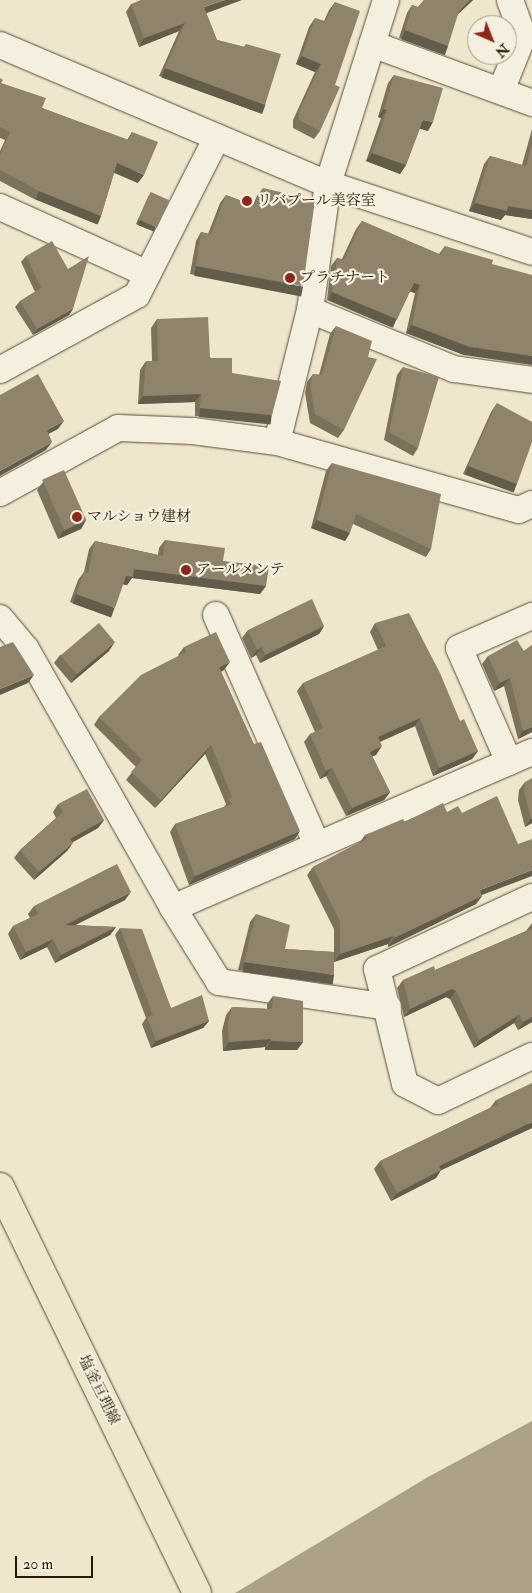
<!DOCTYPE html>
<meta charset="utf-8">
<style>
body{margin:0}
#map{position:relative;width:532px;height:1593px;overflow:hidden;background:#eee7cd;font-family:"IM FELL Double Pica","Noto Serif JP",serif}
div>[style]{position:absolute}
.water>*{inset:0;background:#aba188}
.roads{filter:drop-shadow(0 0 1px #5a4c34) drop-shadow(0 0 1px #5a4c34)}
.minor>*{height:26px;margin:-13px;padding:0 13px;transform-origin:13px;border-radius:13px;background:#f4efde}
.major>*{height:28px;margin:-14px;padding:0 14px;transform-origin:14px;border-radius:14px;background:#eee7cd}
.wall>*{inset:0;background:#7b725c}
.shaded-wall>*{inset:0;background:#645c4b;transform-origin:0 0}
.building>*{inset:0;background:#8f846b;transform-origin:0 0}
.dots>*{width:14px;height:14px;translate:-50% -50%;box-sizing:border-box;border:2px solid #f4efde;border-radius:50%}
span{translate:-50% -50%;white-space:nowrap;text-align:center;line-height:1.15;-webkit-text-stroke:4.5px #f4efde;paint-order:stroke}
.poi-label{font-size:15px;color:#281801}
.left{translate:0 -50%;text-align:left}
.street-label{font-size:15px;color:#281801}
.north{position:absolute;left:467px;top:15px;width:50px;height:50px;box-sizing:border-box;background:#f4efde;border:1px solid #a29986;border-radius:50%;rotate:136deg;font-size:14px;font-weight:700;line-height:20px;text-align:center;color:#281801}
.north::after{content:'';display:block;margin:auto;width:18px;height:22px;background:#8f2418;clip-path:polygon(50% 0,100% 100%,50% 72%,0 100%)}
.scale{position:absolute;left:15px;top:1556px;width:78px;height:22px;box-sizing:border-box;border:2px solid #281801;border-top:0;padding-left:6px;font-size:15px;line-height:18px;white-space:nowrap;color:#281801;-webkit-text-stroke:4px #f4efde;paint-order:stroke}
</style>
<div id="map">
<div class="water">
<div style="clip-path:polygon(532px 1421px,532px 1593px,235px 1593px,428px 1477px)"></div>
</div>
<div class="roads">
<div class="minor">
<div style="left:372px;top:44px;width:171px;rotate:20.2deg"></div>
<div style="left:0;top:45px;width:356px;rotate:23deg"></div>
<div style="left:328px;top:184px;width:215px;rotate:18.4deg"></div>
<div style="left:501px;top:91px;width:59px;rotate:-68.2deg"></div>
<div style="left:523px;top:36px;width:38px;rotate:-110deg"></div>
<div style="left:0;top:207px;width:162px;rotate:24.4deg"></div>
<div style="left:310px;top:310px;width:156px;rotate:22.3deg"></div>
<div style="left:454px;top:369px;width:79px;rotate:8deg"></div>
<div style="left:0;top:370px;width:156px;rotate:-28.7deg"></div>
<div style="left:137px;top:295px;width:177px;rotate:-63.1deg"></div>
<div style="left:277px;top:442px;width:251px;rotate:15.7deg"></div>
<div style="left:519px;top:510px;width:14px;rotate:-25deg"></div>
<div style="left:0;top:493px;width:135px;rotate:-28.8deg"></div>
<div style="left:118px;top:428px;width:75px;rotate:2.3deg"></div>
<div style="left:193px;top:431px;width:85px;rotate:7.5deg"></div>
<div style="left:277px;top:442px;width:136px;rotate:-76deg"></div>
<div style="left:310px;top:310px;width:127px;rotate:-81.9deg"></div>
<div style="left:328px;top:184px;width:193px;rotate:-72.5deg"></div>
<div style="left:216px;top:615px;width:251px;rotate:66.3deg"></div>
<div style="left:0;top:618px;width:40px;rotate:50deg"></div>
<div style="left:26px;top:649px;width:298px;rotate:60.4deg"></div>
<div style="left:173px;top:908px;width:87px;rotate:58.1deg"></div>
<div style="left:219px;top:982px;width:171px;rotate:8.4deg"></div>
<div style="left:509px;top:762px;width:124px;rotate:-113.7deg"></div>
<div style="left:459px;top:648px;width:80px;rotate:-23.7deg"></div>
<div style="left:532px;top:897px;width:171px;rotate:155.1deg"></div>
<div style="left:377px;top:969px;width:118px;rotate:76.3deg"></div>
<div style="left:405px;top:1084px;width:37px;rotate:27deg"></div>
<div style="left:438px;top:1101px;width:104px;rotate:-25.6deg"></div>
<div style="left:173px;top:908px;width:391px;rotate:-23.5deg"></div>
</div>
<div class="major">
<div style="left:0;top:1187px;width:451px;rotate:64.1deg"></div>
</div>
</div>
<div class="wall">
<div style="clip-path:polygon(424px 0,473px 0,457px 15px,442px 54px,399px 38px,407px 13px,412px 5px,418px 7px)"></div>
<div style="clip-path:polygon(335px 2px,320px 131px,314px 139px,293px 128px,293px 120px,315px 72px,296px 64px,309px 27px,315px 18px,324px 21px,329px 10px)"></div>
<div style="clip-path:polygon(131px 4px,206px 13px,217px 40px,244px 47px,246px 44px,260px 113px,159px 76px,179px 31px,139px 47px,126px 12px)"></div>
<div style="clip-path:polygon(394px 75px,428px 131px,420px 128px,406px 165px,400px 174px,366px 161px,381px 118px,378px 117px,388px 83px)"></div>
<div style="clip-path:polygon(0 78px,1px 83px,42px 108px,127px 140px,132px 132px,138px 183px,114px 173px,101px 216px,96px 224px,34px 199px,0 181px,0 151px,5px 140px,0 138px)"></div>
<div style="clip-path:polygon(532px 129px,532px 219px,505px 215px,501px 220px,469px 211px,484px 164px,490px 156px,522px 165px)"></div>
<div style="clip-path:polygon(263px 188px,297px 294px,190px 274px,196px 241px,201px 232px,208px 234px,220px 203px,226px 195px,253px 205px,257px 196px)"></div>
<div style="clip-path:polygon(151px 192px,153px 231px,136px 224px,148px 197px)"></div>
<div style="clip-path:polygon(362px 221px,439px 254px,445px 246px,464px 355px,406px 333px,415px 293px,410px 291px,397px 319px,391px 327px,327px 300px,331px 266px,337px 258px,342px 259px,356px 229px)"></div>
<div style="clip-path:polygon(26px 256px,73px 309px,69px 315px,33px 335px,15px 307px,20px 301px,35px 292px,21px 262px)"></div>
<div style="clip-path:polygon(157px 319px,232px 373px,272px 415px,266px 423px,195px 416px,195px 402px,138px 404px,140px 370px,146px 361px,152px 361px,151px 328px)"></div>
<div style="clip-path:polygon(336px 326px,344px 430px,338px 438px,310px 423px,305px 393px,307px 382px,313px 374px,319px 375px,330px 334px)"></div>
<div style="clip-path:polygon(403px 367px,418px 448px,413px 456px,384px 440px,397px 375px)"></div>
<div style="clip-path:polygon(497px 403px,517px 484px,512px 492px,463px 474px,491px 412px)"></div>
<div style="clip-path:polygon(332px 463px,431px 549px,426px 557px,353px 524px,345px 541px,311px 528px,326px 471px)"></div>
<div style="clip-path:polygon(43px 482px,86px 520px,81px 529px,58px 539px,37px 490px)"></div>
<div style="clip-path:polygon(165px 540px,223px 561px,266px 586px,260px 594px,132px 578px,127px 585px,123px 584px,109px 616px,70px 602px,78px 580px,84px 572px,89px 549px,95px 541px,158px 555px,159px 548px)"></div>
<div style="clip-path:polygon(375px 623px,460px 721px,478px 751px,472px 759px,433px 776px,415px 726px,380px 742px,376px 755px,372px 756px,390px 792px,384px 800px,346px 816px,326px 776px,320px 779px,304px 742px,310px 734px,315px 732px,297px 691px,303px 683px,378px 650px,370px 632px)"></div>
<div style="clip-path:polygon(324px 626px,319px 634px,260px 663px,256px 655px,251px 658px,242px 638px,248px 630px)"></div>
<div style="clip-path:polygon(532px 645px,532px 732px,518px 739px,504px 686px,494px 691px,482px 664px,488px 656px,524px 651px)"></div>
<div style="clip-path:polygon(184px 647px,224px 670px,221px 672px,295px 839px,189px 885px,170px 832px,175px 824px,224px 807px,226px 804px,205px 754px,155px 808px,126px 780px,136px 767px,94px 725px,99px 717px,179px 656px,178px 655px)"></div>
<div style="clip-path:polygon(109px 651px,71px 683px,54px 663px,60px 655px)"></div>
<div style="clip-path:polygon(525px 782px,532px 823px,525px 827px,518px 800px,519px 790px)"></div>
<div style="clip-path:polygon(58px 804px,104px 820px,98px 828px,73px 842px,67px 851px,34px 880px,14px 858px,20px 850px,56px 818px,53px 812px)"></div>
<div style="clip-path:polygon(405px 822px,482px 896px,476px 904px,388px 947px,388px 944px,334px 962px,328px 983px,238px 970px,250px 922px,256px 914px,285px 949px,334px 952px,334px 929px,307px 875px,313px 867px,360px 842px,365px 835px)"></div>
<div style="clip-path:polygon(125px 900px,74px 925px,116px 927px,110px 935px,55px 963px,47px 947px,20px 960px,8px 934px,13px 926px,30px 918px,28px 914px,34px 906px)"></div>
<div style="clip-path:polygon(532px 923px,532px 1022px,518px 1030px,514px 1023px,474px 1048px,450px 999px,446px 997px,404px 1017px,397px 988px,403px 980px,435px 970px,526px 931px)"></div>
<div style="clip-path:polygon(120px 928px,171px 1008px,209px 1021px,203px 1028px,151px 1048px,142px 1024px,146px 1018px,115px 935px)"></div>
<div style="clip-path:polygon(273px 996px,303px 1042px,297px 1050px,265px 1050px,265px 1047px,223px 1051px,222px 1031px,226px 1015px,232px 1007px,267px 1009px,267px 1004px)"></div>
<div style="clip-path:polygon(496px 1100px,532px 1128px,441px 1170px,436px 1178px,391px 1201px,374px 1169px,380px 1161px,490px 1108px)"></div>
</div>
<div class="shaded-wall">
<div style="clip-path:polygon(225px 0,242px 0,199px 16px,204px 7px)"></div>
<div style="clip-path:polygon(470px 0,473px 0,453px 19px,459px 11px)"></div>
<div style="clip-path:polygon(185px 23px,179px 31px,139px 47px,144px 38px)"></div>
<div style="left:405px;top:30px;width:46px;height:10px;rotate:20deg"></div>
<div style="clip-path:polygon(302px 56px,321px 64px,315px 72px,296px 64px)"></div>
<div style="left:165px;top:68px;width:107px;height:10px;rotate:20deg"></div>
<div style="clip-path:polygon(384px 109px,387px 110px,381px 118px,378px 117px)"></div>
<div style="clip-path:polygon(423px 120px,433px 122px,428px 131px,417px 128px)"></div>
<div style="clip-path:polygon(372px 153px,406px 165px,400px 174px,366px 161px)"></div>
<div style="clip-path:polygon(117px 163px,144px 175px,138px 183px,111px 171px)"></div>
<div style="left:39px;top:191px;width:67px;height:9px;rotate:22deg"></div>
<div style="clip-path:polygon(475px 203px,508px 206px,532px 210px,532px 219px,505px 215px,501px 220px,469px 211px)"></div>
<div style="left:139px;top:220px;width:18px;height:5px;rotate:22deg"></div>
<div style="left:196px;top:266px;width:109px;height:10px;rotate:11deg"></div>
<div style="clip-path:polygon(414px 283px,420px 285px,415px 293px,408px 291px)"></div>
<div style="left:332px;top:292px;width:70px;height:9px;rotate:23deg"></div>
<div style="clip-path:polygon(73px 309px,69px 315px,33px 335px,37px 329px)"></div>
<div style="clip-path:polygon(412px 325px,532px 356px,532px 365px,464px 355px,406px 333px)"></div>
<div style="clip-path:polygon(201px 394px,195px 402px,138px 404px,143px 396px)"></div>
<div style="left:200px;top:408px;width:72px;height:9px;rotate:6deg"></div>
<div style="clip-path:polygon(64px 421px,58px 429px,41px 438px,47px 430px)"></div>
<div style="clip-path:polygon(52px 442px,46px 450px,0 476px,0 471px)"></div>
<div style="left:468px;top:466px;width:52px;height:9px;rotate:20deg"></div>
<div style="clip-path:polygon(86px 520px,81px 529px,58px 539px,63px 531px)"></div>
<div style="clip-path:polygon(317px 520px,350px 533px,345px 541px,311px 528px)"></div>
<div style="clip-path:polygon(134px 569px,266px 586px,260px 594px,132px 578px,127px 585px,120px 584px,126px 576px)"></div>
<div style="left:76px;top:594px;width:41px;height:10px;rotate:20deg"></div>
<div style="clip-path:polygon(324px 626px,319px 634px,260px 663px,265px 655px)"></div>
<div style="clip-path:polygon(115px 642px,109px 651px,71px 683px,76px 675px)"></div>
<div style="clip-path:polygon(262px 647px,256px 655px,251px 658px,257px 650px)"></div>
<div style="clip-path:polygon(230px 662px,224px 670px,213px 675px,219px 667px)"></div>
<div style="clip-path:polygon(34px 675px,28px 683px,0 695px,0 689px)"></div>
<div style="clip-path:polygon(510px 678px,504px 686px,494px 691px,500px 683px)"></div>
<div style="clip-path:polygon(420px 718px,415px 726px,372px 745px,378px 737px)"></div>
<div style="clip-path:polygon(532px 727px,532px 732px,518px 739px,523px 731px)"></div>
<div style="clip-path:polygon(211px 745px,205px 754px,155px 808px,161px 800px)"></div>
<div style="clip-path:polygon(382px 746px,376px 755px,364px 760px,370px 752px)"></div>
<div style="clip-path:polygon(478px 751px,472px 759px,433px 776px,439px 768px)"></div>
<div style="clip-path:polygon(332px 768px,326px 776px,320px 779px,326px 771px)"></div>
<div style="clip-path:polygon(390px 792px,384px 800px,346px 816px,352px 808px)"></div>
<div style="clip-path:polygon(532px 818px,532px 823px,525px 827px,531px 819px)"></div>
<div style="clip-path:polygon(104px 820px,98px 828px,64px 847px,70px 839px)"></div>
<div style="clip-path:polygon(300px 831px,295px 839px,189px 885px,195px 876px)"></div>
<div style="clip-path:polygon(73px 843px,67px 851px,34px 880px,39px 872px)"></div>
<div style="clip-path:polygon(532px 870px,532px 876px,474px 898px,480px 890px)"></div>
<div style="clip-path:polygon(131px 892px,125px 900px,60px 933px,65px 925px)"></div>
<div style="clip-path:polygon(482px 896px,476px 904px,388px 947px,394px 938px)"></div>
<div style="clip-path:polygon(116px 927px,110px 935px,55px 963px,61px 955px)"></div>
<div style="clip-path:polygon(393px 936px,388px 944px,334px 962px,340px 954px)"></div>
<div style="clip-path:polygon(53px 939px,47px 947px,20px 960px,26px 952px)"></div>
<div style="left:244px;top:962px;width:91px;height:10px;rotate:8deg"></div>
<div style="clip-path:polygon(452px 989px,456px 991px,450px 999px,446px 997px,404px 1017px,410px 1009px)"></div>
<div style="clip-path:polygon(519px 1015px,514px 1023px,474px 1048px,479px 1040px)"></div>
<div style="clip-path:polygon(532px 1017px,532px 1022px,518px 1030px,523px 1022px)"></div>
<div style="clip-path:polygon(209px 1021px,203px 1028px,151px 1048px,156px 1041px)"></div>
<div style="clip-path:polygon(271px 1039px,265px 1047px,223px 1051px,229px 1042px)"></div>
<div style="clip-path:polygon(271px 1041px,303px 1042px,297px 1050px,265px 1050px)"></div>
<div style="clip-path:polygon(532px 1122px,532px 1128px,433px 1174px,439px 1166px)"></div>
<div style="clip-path:polygon(441px 1170px,436px 1178px,391px 1201px,397px 1193px)"></div>
</div>
<div class="building">
<div style="clip-path:polygon(141px 0,225px 0,204px 7px,217px 40px,245px 47px,246px 44px,281px 54px,265px 105px,165px 68px,185px 23px,144px 38px,131px 4px)"></div>
<div style="clip-path:polygon(424px 0,470px 0,459px 11px,448px 46px,405px 30px,412px 5px,418px 7px)"></div>
<div style="clip-path:polygon(335px 2px,360px 11px,335px 85px,340px 87px,320px 131px,299px 120px,299px 112px,321px 64px,302px 56px,315px 18px,325px 22px)"></div>
<div style="clip-path:polygon(394px 75px,443px 88px,433px 122px,423px 120px,406px 165px,372px 153px,387px 110px,384px 109px)"></div>
<div style="clip-path:polygon(0 78px,3px 80px,1px 83px,46px 98px,42px 108px,129px 140px,132px 132px,158px 142px,144px 175px,117px 163px,101px 216px,39px 191px,0 170px,0 155px,10px 132px,0 127px)"></div>
<div style="clip-path:polygon(532px 143px,532px 210px,508px 206px,507px 211px,475px 203px,490px 156px,526px 166px)"></div>
<div style="clip-path:polygon(263px 188px,315px 200px,303px 286px,196px 266px,201px 232px,211px 234px,226px 195px,254px 206px)"></div>
<div style="left:151px;top:192px;width:20px;height:30px;rotate:24deg"></div>
<div style="clip-path:polygon(362px 221px,441px 255px,445px 246px,493px 260px,492px 264px,532px 275px,532px 356px,470px 347px,412px 325px,420px 285px,414px 283px,397px 319px,332px 292px,337px 258px,344px 260px)"></div>
<div style="clip-path:polygon(52px 241px,68px 269px,89px 256px,73px 309px,37px 329px,20px 301px,41px 288px,26px 256px)"></div>
<div style="clip-path:polygon(208px 317px,210px 358px,232px 358px,232px 373px,281px 381px,272px 415px,200px 408px,201px 394px,143px 396px,146px 361px,158px 361px,157px 319px)"></div>
<div style="clip-path:polygon(336px 326px,372px 341px,368px 357px,377px 359px,344px 430px,315px 414px,310px 384px,313px 374px,322px 375px)"></div>
<div style="clip-path:polygon(403px 367px,439px 377px,418px 448px,389px 432px)"></div>
<div style="clip-path:polygon(38px 374px,64px 421px,47px 430px,52px 442px,0 471px,0 395px)"></div>
<div style="clip-path:polygon(497px 403px,532px 422px,532px 442px,517px 484px,468px 466px)"></div>
<div style="clip-path:polygon(332px 463px,441px 494px,431px 549px,356px 514px,350px 533px,317px 520px)"></div>
<div style="left:64px;top:470px;width:55px;height:24px;rotate:66deg"></div>
<div style="clip-path:polygon(165px 540px,225px 548px,223px 561px,269px 566px,266px 586px,134px 569px,133px 577px,126px 576px,115px 608px,76px 594px,84px 571px,88px 573px,95px 541px,163px 556px)"></div>
<div style="clip-path:polygon(312px 599px,324px 626px,265px 655px,262px 647px,257px 650px,248px 630px)"></div>
<div style="clip-path:polygon(409px 613px,440px 673px,460px 721px,464px 719px,478px 751px,439px 768px,420px 718px,378px 737px,382px 746px,370px 752px,390px 792px,352px 808px,332px 768px,326px 771px,310px 734px,323px 728px,303px 683px,386px 646px,375px 623px)"></div>
<div style="left:99px;top:623px;width:25px;height:50px;rotate:50deg"></div>
<div style="clip-path:polygon(216px 632px,230px 662px,219px 667px,254px 744px,261px 742px,300px 831px,195px 876px,175px 824px,232px 804px,229px 799px,232px 797px,211px 745px,161px 800px,131px 772px,142px 760px,99px 717px,141px 675px,186px 652px,184px 647px)"></div>
<div style="clip-path:polygon(517px 640px,524px 651px,532px 645px,532px 727px,523px 731px,510px 678px,500px 683px,488px 656px)"></div>
<div style="clip-path:polygon(13px 642px,34px 675px,0 689px,0 647px)"></div>
<div style="clip-path:polygon(532px 778px,532px 818px,531px 819px,524px 792px,525px 782px)"></div>
<div style="clip-path:polygon(87px 789px,104px 820px,70px 839px,73px 843px,39px 872px,20px 850px,63px 812px,58px 804px)"></div>
<div style="clip-path:polygon(497px 796px,518px 844px,532px 839px,532px 870px,480px 890px,482px 896px,394px 938px,393px 936px,340px 954px,340px 921px,313px 867px,367px 839px,365px 835px,403px 819px,405px 822px,443px 803px,447px 812px,458px 806px,462px 813px)"></div>
<div style="clip-path:polygon(117px 864px,131px 892px,65px 925px,116px 927px,61px 955px,53px 939px,26px 952px,13px 926px,38px 914px,34px 906px)"></div>
<div style="clip-path:polygon(256px 914px,290px 925px,285px 949px,334px 952px,334px 975px,244px 962px)"></div>
<div style="clip-path:polygon(120px 928px,142px 929px,171px 1008px,202px 995px,209px 1021px,156px 1041px,147px 1017px,153px 1015px)"></div>
<div style="clip-path:polygon(532px 929px,532px 1017px,523px 1022px,519px 1015px,479px 1040px,456px 991px,452px 989px,410px 1009px,403px 980px,434px 966px,435px 970px)"></div>
<div style="clip-path:polygon(273px 996px,303px 1001px,303px 1042px,271px 1041px,271px 1039px,229px 1042px,228px 1023px,232px 1007px,272px 1009px)"></div>
<div style="clip-path:polygon(532px 1083px,532px 1122px,439px 1166px,441px 1170px,397px 1193px,380px 1161px,498px 1104px,496px 1100px)"></div>
</div>
<div class="dots">
<div style="left:247px;top:201px;background:#8f2418"></div>
<div style="left:290px;top:278px;background:#8f2418"></div>
<div style="left:77px;top:517px;background:#8f2418"></div>
<div style="left:186px;top:570px;background:#8f2418"></div>
</div>
<div class="poi-label">
<span class="left" style="left:257px;top:201px">リバプール美容室</span>
<span class="left" style="left:300px;top:278px">プラチナート</span>
<span class="left" style="left:87px;top:517px">マルショウ建材</span>
<span class="left" style="left:196px;top:570px">アールメンテ</span>
</div>
<div class="street-label">
<span style="left:99px;top:1390px;rotate:64deg">塩釜亘理線</span>
</div>
<div class="north">N</div>
<div class="scale">20 m</div>
</div>
